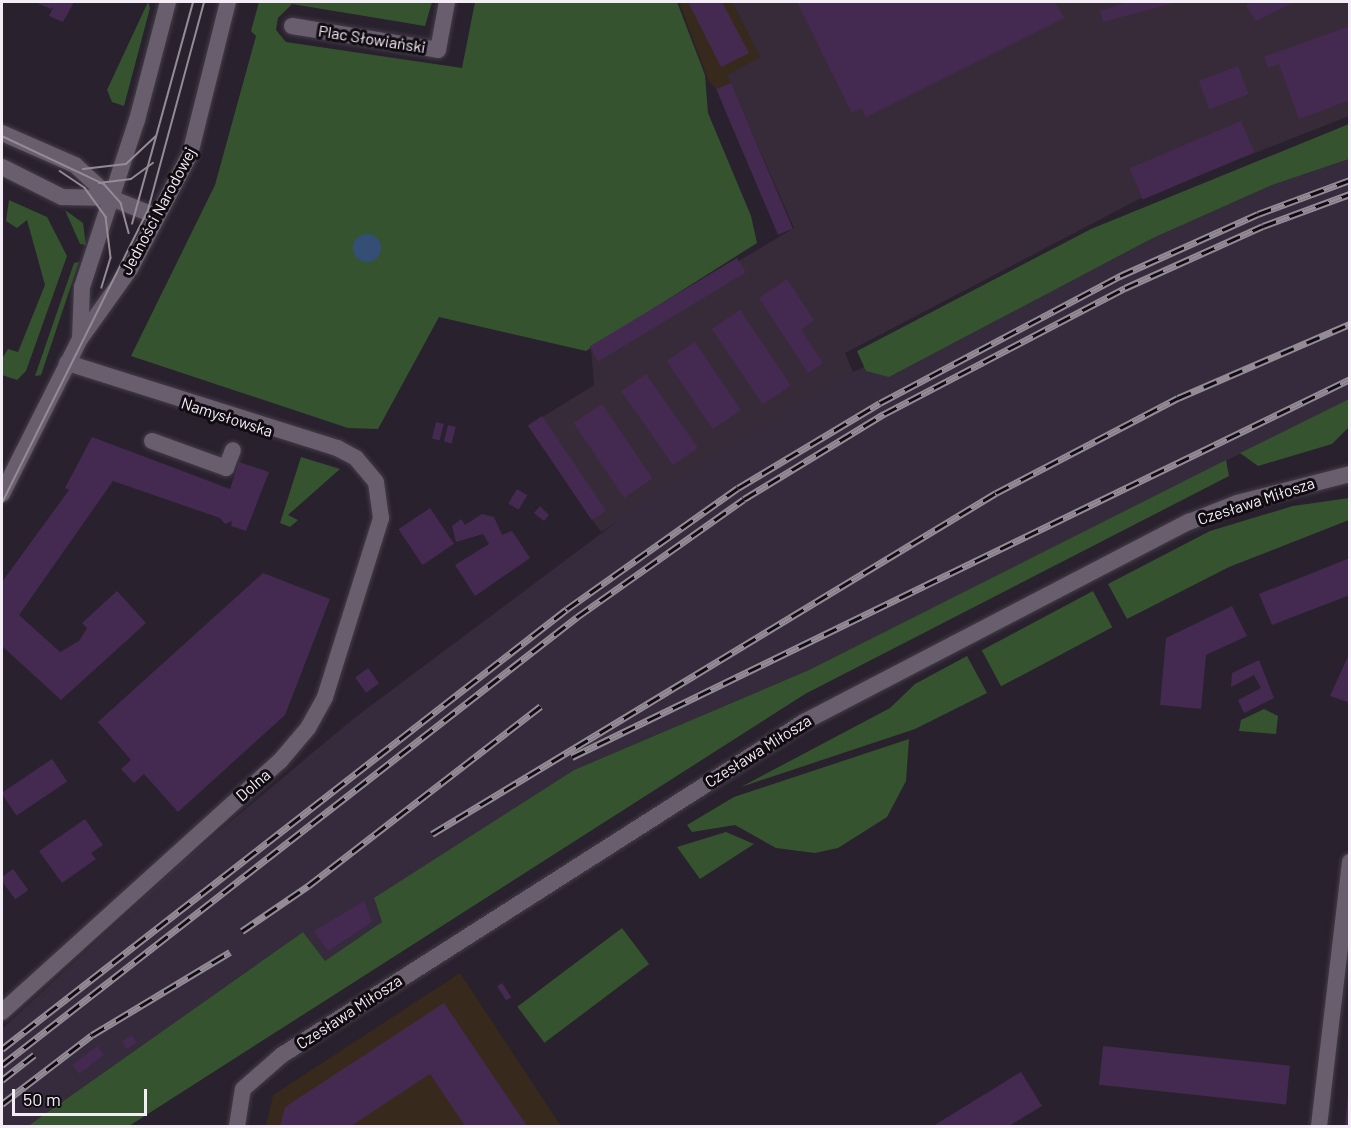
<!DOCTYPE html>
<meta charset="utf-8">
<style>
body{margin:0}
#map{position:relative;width:1351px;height:1128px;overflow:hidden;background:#29212e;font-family:Barlow,sans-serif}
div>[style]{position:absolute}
.commercial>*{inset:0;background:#37291c}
.industrial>*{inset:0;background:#382b39}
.built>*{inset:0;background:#362b3c}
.green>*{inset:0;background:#35532f;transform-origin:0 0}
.water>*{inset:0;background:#344e75}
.round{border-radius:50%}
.building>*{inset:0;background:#442a51;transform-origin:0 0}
.roads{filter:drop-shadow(0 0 2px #443d47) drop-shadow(0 0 2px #443d47)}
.minor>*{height:16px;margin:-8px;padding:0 8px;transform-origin:8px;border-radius:8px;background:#685e6d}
.tertiary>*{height:16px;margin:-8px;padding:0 8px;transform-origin:8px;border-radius:8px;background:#685e6d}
.tram>*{height:1.5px;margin:-0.75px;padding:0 0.75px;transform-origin:0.75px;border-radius:0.75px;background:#938c97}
.rail>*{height:7px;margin-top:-3.5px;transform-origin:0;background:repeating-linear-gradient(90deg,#100c12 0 14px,#938c97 0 28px);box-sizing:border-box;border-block:2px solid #938c97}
span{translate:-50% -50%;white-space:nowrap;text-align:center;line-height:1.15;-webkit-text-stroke:6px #100c12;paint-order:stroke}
.street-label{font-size:16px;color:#f3edf6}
.frame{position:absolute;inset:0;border:3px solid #f3edf6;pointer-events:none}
.scale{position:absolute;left:12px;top:1089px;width:135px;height:27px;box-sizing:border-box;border:3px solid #f3edf6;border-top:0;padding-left:8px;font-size:18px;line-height:21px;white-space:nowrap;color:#f3edf6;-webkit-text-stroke:4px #100c12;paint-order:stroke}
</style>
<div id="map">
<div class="commercial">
<div style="clip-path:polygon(679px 2px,732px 2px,760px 57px,728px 75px,731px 83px,717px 90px,709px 82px)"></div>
<div style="clip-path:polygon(460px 973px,561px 1126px,266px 1126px,273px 1095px)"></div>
</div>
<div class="industrial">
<div style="clip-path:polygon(732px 2px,1349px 2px,1349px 116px,1143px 197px,845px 353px,853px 372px,601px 532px,528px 426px,594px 385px,591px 349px,794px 228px,727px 75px,760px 57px)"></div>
</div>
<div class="built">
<div style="clip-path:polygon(1349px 159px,1349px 399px,809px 670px,574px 770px,374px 899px,382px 922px,325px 962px,303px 932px,28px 1126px,2px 1126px,2px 1029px,187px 858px,353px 719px,654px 494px,853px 372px,864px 367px,889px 377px,1153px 238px,1272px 185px)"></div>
</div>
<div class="green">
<div style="clip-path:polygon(148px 2px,150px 8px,124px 106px,112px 102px,107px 90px)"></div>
<div style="clip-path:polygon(259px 2px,432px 2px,425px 26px,292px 4px,278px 18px,276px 30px,286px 42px,462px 68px,475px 2px,677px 2px,705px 75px,708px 113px,751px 216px,757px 243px,586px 351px,439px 317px,378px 429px,348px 428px,131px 356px,215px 185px,256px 36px,251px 31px)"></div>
<div style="clip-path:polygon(1349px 124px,1349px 159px,1272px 185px,1153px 238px,889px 377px,866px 371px,857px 351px,1091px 229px)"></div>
<div style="clip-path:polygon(9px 200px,47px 217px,67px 256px,26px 371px,17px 380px,2px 375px,2px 359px,8px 349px,18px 352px,45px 285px,27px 220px,17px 228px,6px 221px)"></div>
<div style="clip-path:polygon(65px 210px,83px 223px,86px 245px,80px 244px)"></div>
<div style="clip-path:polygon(79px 262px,41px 375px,35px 376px,74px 263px)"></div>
<div style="clip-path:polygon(1349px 399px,1349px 427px,1332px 444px,1258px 466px,1240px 453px)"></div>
<div style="clip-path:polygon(301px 457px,340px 469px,288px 515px,298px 520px,290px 527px,280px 523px)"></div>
<div style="clip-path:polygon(1226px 460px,1229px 476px,805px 694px,129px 1126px,28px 1126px,303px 932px,325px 961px,382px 922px,374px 898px,574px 770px,809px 670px)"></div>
<div style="clip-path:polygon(1349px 498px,1349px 520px,1229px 567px,1127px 619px,1108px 584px,1210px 531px,1293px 506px)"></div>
<div style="left:1093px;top:591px;width:41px;height:126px;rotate:62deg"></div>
<div style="clip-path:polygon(967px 656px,987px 693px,915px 729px,741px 787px,890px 708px,915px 684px)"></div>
<div style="clip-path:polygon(1264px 709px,1278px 716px,1276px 734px,1239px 731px,1241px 720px)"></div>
<div style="clip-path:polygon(909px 739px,906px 781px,887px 817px,838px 848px,815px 853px,776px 848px,735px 825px,692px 832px,687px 825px,734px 797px)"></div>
<div style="clip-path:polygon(726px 832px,754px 844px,700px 879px,677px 847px)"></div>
<div style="left:622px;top:928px;width:45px;height:131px;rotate:53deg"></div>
</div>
<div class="water">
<div class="round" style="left:353px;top:234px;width:28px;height:28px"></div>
</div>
<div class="building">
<div style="clip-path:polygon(35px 2px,74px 2px,63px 22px,49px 16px,54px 6px,51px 9px)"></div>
<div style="clip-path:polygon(688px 2px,722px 2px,749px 53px,721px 67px)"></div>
<div style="clip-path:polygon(797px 2px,1055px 2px,1064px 18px,866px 117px,861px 108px,852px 113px)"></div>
<div style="clip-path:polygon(1128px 2px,1177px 2px,1103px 22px,1100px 11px)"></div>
<div style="clip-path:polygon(1251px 2px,1294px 2px,1256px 21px,1246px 5px)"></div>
<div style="clip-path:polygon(1350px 26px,1350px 100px,1299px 119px,1279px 64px,1268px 68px,1264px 57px)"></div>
<div style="left:1238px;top:66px;width:30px;height:42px;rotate:69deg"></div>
<div style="left:731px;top:83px;width:158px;height:16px;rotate:67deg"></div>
<div style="left:1241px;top:121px;width:34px;height:121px;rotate:67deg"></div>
<div style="left:737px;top:258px;width:17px;height:172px;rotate:59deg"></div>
<div style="clip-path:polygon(787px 279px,814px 320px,801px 330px,823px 363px,808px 373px,759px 298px)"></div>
<div style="left:740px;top:310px;width:91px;height:34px;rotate:56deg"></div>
<div style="left:695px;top:342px;width:82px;height:34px;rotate:56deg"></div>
<div style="left:646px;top:374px;width:90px;height:30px;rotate:55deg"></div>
<div style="left:602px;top:404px;width:90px;height:34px;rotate:56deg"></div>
<div style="left:542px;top:416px;width:114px;height:17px;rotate:56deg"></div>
<div style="left:436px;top:422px;width:8px;height:17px;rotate:14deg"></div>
<div style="left:448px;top:425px;width:8px;height:17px;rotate:14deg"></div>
<div style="clip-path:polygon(92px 437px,230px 489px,239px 462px,269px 472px,246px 531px,231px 526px,232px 521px,225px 524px,220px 518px,113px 481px,19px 615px,60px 652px,79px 641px,87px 628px,82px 623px,117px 591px,146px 623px,61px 700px,2px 646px,2px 582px,69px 490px,65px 488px)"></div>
<div style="left:517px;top:489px;width:12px;height:17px;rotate:31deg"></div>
<div style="clip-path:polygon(540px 506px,549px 515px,544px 521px,534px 513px)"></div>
<div style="left:430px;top:508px;width:43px;height:38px;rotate:56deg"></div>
<div style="clip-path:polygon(482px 514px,494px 517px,502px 535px,512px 531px,530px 558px,475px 596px,455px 565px,489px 544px,483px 534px,456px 542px,452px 526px,461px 519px,465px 525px)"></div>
<div style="clip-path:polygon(1350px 558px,1350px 595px,1272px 625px,1259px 594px)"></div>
<div style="clip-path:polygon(263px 573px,330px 599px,285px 715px,178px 812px,144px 774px,134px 783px,121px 769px,131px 760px,98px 722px)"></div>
<div style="clip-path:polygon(1232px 606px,1247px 636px,1206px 655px,1201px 709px,1160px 705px,1166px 638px)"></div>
<div style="clip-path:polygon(1350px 652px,1350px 703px,1330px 696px)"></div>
<div style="clip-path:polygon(1259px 660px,1274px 698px,1244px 713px,1238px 700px,1261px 688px,1254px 675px,1231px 687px,1232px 673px)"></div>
<div style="left:368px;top:668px;width:19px;height:16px;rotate:54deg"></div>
<div style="left:52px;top:759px;width:27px;height:61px;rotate:56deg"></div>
<div style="clip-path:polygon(85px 819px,103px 845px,91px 853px,96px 859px,62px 883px,39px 851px)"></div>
<div style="left:13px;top:869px;width:26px;height:16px;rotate:54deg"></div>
<div style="clip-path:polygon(364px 901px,372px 922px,328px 951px,314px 931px)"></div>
<div style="left:502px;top:983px;width:17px;height:6px;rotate:57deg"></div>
<div style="clip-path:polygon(444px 1003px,527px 1126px,465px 1126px,430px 1074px,351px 1126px,280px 1126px,285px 1107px)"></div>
<div style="left:132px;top:1035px;width:9px;height:12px;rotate:58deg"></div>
<div style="left:97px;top:1046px;width:11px;height:31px;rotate:52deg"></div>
<div style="left:1103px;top:1046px;width:188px;height:39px;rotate:6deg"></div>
<div style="clip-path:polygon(1021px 1072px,1042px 1106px,1009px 1126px,933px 1126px)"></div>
<div style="clip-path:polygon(1348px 1094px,1350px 1126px,1345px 1126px)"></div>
</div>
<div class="roads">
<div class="minor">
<div style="left:292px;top:26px;width:148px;rotate:9.3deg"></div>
<div style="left:438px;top:50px;width:49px;rotate:-79.4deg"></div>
<div style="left:152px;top:441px;width:79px;rotate:20deg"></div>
<div style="left:226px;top:468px;width:19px;rotate:-69deg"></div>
<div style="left:2px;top:1012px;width:375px;rotate:-42.1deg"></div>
<div style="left:280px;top:761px;width:43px;rotate:-49.7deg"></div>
<div style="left:308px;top:728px;width:35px;rotate:-61deg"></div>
<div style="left:325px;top:697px;width:188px;rotate:-72.6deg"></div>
<div style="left:381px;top:518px;width:36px;rotate:-98deg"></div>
<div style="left:376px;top:482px;width:31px;rotate:-130deg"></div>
<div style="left:356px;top:458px;width:21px;rotate:-152deg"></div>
<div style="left:337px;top:448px;width:283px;rotate:-162.5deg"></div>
<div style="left:237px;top:1126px;width:37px;rotate:-81deg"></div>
<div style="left:243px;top:1089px;width:52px;rotate:-41.1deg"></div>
<div style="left:282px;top:1055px;width:619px;rotate:-32.54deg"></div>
<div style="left:804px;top:722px;width:434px;rotate:-27.5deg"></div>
<div style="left:1189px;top:522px;width:52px;rotate:-21.6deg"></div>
<div style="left:1237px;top:503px;width:117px;rotate:-14.4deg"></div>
<div style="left:1319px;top:1126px;width:266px;rotate:-83.3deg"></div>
</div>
<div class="tertiary">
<div style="left:2px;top:133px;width:80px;rotate:23.7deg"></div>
<div style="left:75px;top:165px;width:49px;rotate:42.5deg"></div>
<div style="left:2px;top:167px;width:67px;rotate:26.6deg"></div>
<div style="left:62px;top:197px;width:49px;rotate:1.2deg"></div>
<div style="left:111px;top:198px;width:48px;rotate:21.8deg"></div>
<div style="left:80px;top:339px;width:52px;rotate:-87.8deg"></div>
<div style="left:82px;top:287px;width:176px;rotate:-71.8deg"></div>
<div style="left:137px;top:120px;width:122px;rotate:-75.3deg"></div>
<div style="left:2px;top:494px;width:174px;rotate:-63.3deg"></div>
<div style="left:80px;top:339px;width:86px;rotate:-54.5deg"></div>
<div style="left:130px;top:269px;width:130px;rotate:-62.4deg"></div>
<div style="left:190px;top:154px;width:157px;rotate:-76deg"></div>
</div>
</div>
<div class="tram">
<div style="left:2px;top:136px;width:113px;rotate:25.2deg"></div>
<div style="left:104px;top:184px;width:25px;rotate:48deg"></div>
<div style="left:121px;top:203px;width:31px;rotate:75deg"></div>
<div style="left:83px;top:169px;width:43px;rotate:-6.6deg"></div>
<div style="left:126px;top:164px;width:40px;rotate:-43deg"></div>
<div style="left:60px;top:171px;width:30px;rotate:34deg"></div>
<div style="left:85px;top:188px;width:36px;rotate:54deg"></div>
<div style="left:106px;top:217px;width:41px;rotate:83deg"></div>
<div style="left:111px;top:258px;width:31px;rotate:107deg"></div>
<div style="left:99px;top:183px;width:32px;rotate:-7deg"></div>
<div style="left:131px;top:179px;width:27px;rotate:-36deg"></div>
<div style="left:132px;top:224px;width:230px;rotate:-74.6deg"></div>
<div style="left:2px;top:503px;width:327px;rotate:-63.5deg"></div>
<div style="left:148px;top:210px;width:215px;rotate:-74.9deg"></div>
</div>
<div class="rail">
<div style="left:572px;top:757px;width:865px;rotate:-25.91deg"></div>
<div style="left:432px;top:834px;width:659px;rotate:-31.16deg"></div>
<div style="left:996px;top:493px;width:205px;rotate:-27.6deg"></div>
<div style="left:1178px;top:398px;width:187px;rotate:-23.3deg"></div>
<div style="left:242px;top:931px;width:80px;rotate:-34.3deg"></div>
<div style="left:308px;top:886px;width:294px;rotate:-37.7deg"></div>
<div style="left:2px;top:1049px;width:716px;rotate:-37.91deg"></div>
<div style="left:567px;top:609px;width:209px;rotate:-35.3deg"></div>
<div style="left:738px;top:488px;width:165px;rotate:-30.9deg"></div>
<div style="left:880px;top:403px;width:272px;rotate:-27.9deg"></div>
<div style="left:1120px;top:276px;width:151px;rotate:-24.2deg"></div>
<div style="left:1258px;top:214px;width:98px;rotate:-20.3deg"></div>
<div style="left:2px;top:1065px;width:729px;rotate:-37.92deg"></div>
<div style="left:577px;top:617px;width:204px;rotate:-35.2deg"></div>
<div style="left:744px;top:499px;width:164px;rotate:-31.3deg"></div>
<div style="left:884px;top:414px;width:272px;rotate:-27.6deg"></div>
<div style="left:1125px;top:288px;width:151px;rotate:-24.2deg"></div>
<div style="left:1263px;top:226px;width:93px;rotate:-20.2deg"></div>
<div style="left:2px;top:1080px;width:41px;rotate:-38deg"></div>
<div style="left:2px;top:1104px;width:113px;rotate:-37.5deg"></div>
<div style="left:92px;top:1035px;width:161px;rotate:-31deg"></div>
</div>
<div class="street-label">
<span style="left:372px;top:39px;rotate:9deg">Plac Słowiański</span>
<span style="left:158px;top:211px;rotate:-62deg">Jedności Narodowej</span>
<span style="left:227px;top:417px;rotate:18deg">Namysłowska</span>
<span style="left:1256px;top:501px;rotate:-18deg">Czesława Miłosza</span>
<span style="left:758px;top:751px;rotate:-32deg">Czesława Miłosza</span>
<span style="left:253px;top:785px;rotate:-41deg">Dolna</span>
<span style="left:349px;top:1012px;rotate:-33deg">Czesława Miłosza</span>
</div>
<div class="frame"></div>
<div class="scale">50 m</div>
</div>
